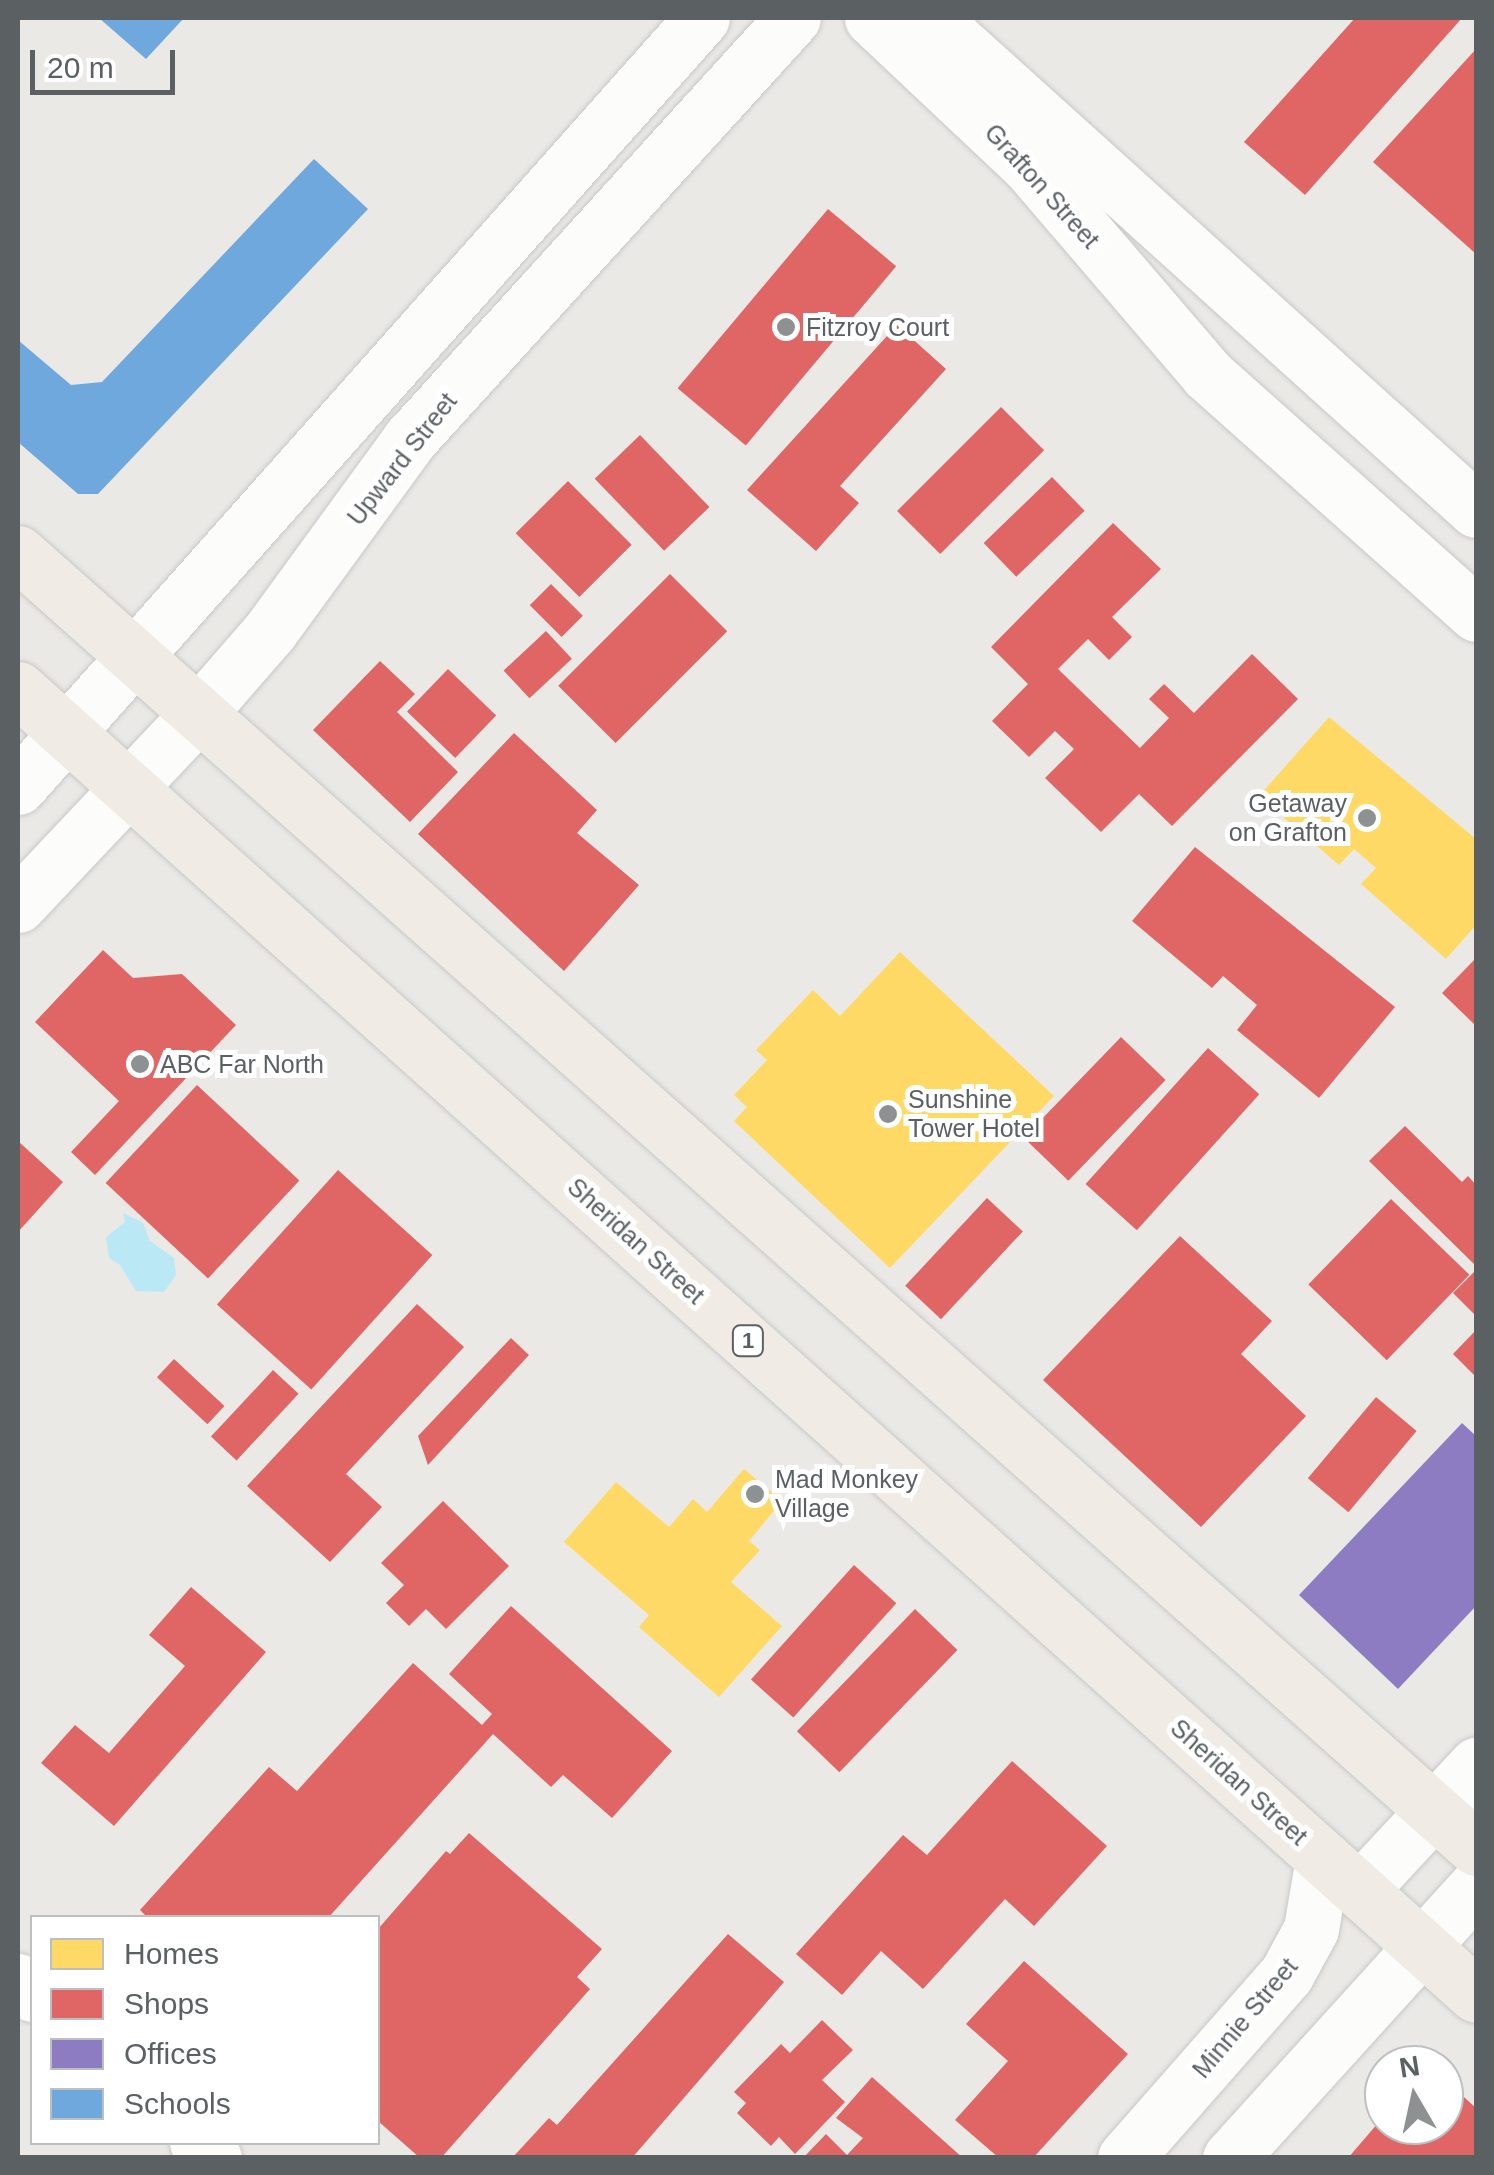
<!DOCTYPE html>
<style>
body{margin:0}
#map{position:relative;width:1494px;height:2175px;overflow:hidden;background:#ebe9e6;font-family:Arial,sans-serif}
div>[style]{position:absolute}
.water>*{inset:0;background:#bae8f5}
.homes>*{inset:0;background:#ffd966}
.shops>*{inset:0;background:#e06666;transform-origin:0 0}
.offices>*{inset:0;background:#8e7cc3}
.schools>*{inset:0;background:#6fa8dc}
.roads{filter:drop-shadow(0 0 2px #c7c8c8) drop-shadow(0 0 2px #c7c8c8)}
.tertiary>*{height:55px;margin:-27.5px;padding:0 27.5px;transform-origin:27.5px;border-radius:27.5px;background:#fcfcfb}
.trunk>*{height:55px;margin:-27.5px;padding:0 27.5px;transform-origin:27.5px;border-radius:27.5px;background:#f0ebe4}
.dots>*{width:28px;height:28px;translate:-50% -50%;box-sizing:border-box;border:5px solid #fff;border-radius:50%}
span{translate:-50% -50%;white-space:nowrap;text-align:center;line-height:1.15;-webkit-text-stroke:10px #fff;paint-order:stroke}
.shield-label span{padding:2px 8px;background:#fff;border:2px solid;border-radius:8px;-webkit-text-stroke-width:0}
.shield-label{font-size:22px;color:#5b6163;font-weight:700}
.street-label{font-size:25px;color:#5b6163}
.poi-label{font-size:25px;color:#5b6163}
.left{translate:0 -50%;text-align:left}
.right{translate:-100% -50%;text-align:right}
.frame{position:absolute;inset:0;border:20px solid #5b6163;pointer-events:none}
.legend{position:absolute;left:30px;top:1915px;width:350px;height:230px;box-sizing:border-box;background:#fff;border:2px solid #bdc0c1;margin:0;padding:12px 18px;list-style:none;font-size:30px;color:#5b6163}
.legend li{display:flex;align-items:center;gap:20px;height:50px}
.legend b{width:50px;border:2px solid #bdc0c1}
.north{position:absolute;left:1364px;top:2045px;width:100px;height:100px;box-sizing:border-box;background:#fff;border:2px solid #bdc0c1;border-radius:50%;rotate:351deg;font-size:28px;font-weight:700;line-height:40px;text-align:center;color:#5b6163}
.north::after{content:'';display:block;margin:auto;width:35px;height:45px;background:#8d9191;clip-path:polygon(50% 0,100% 100%,50% 72%,0 100%)}
.scale{position:absolute;left:30px;top:50px;width:145px;height:45px;box-sizing:border-box;border:5px solid #5b6163;border-top:0;padding-left:12px;font-size:30px;line-height:35px;white-space:nowrap;color:#5b6163;-webkit-text-stroke:8px #fff;paint-order:stroke}
</style>
<div id="map">
<div class="water">
<div style="clip-path:polygon(123px 1213px,143px 1223px,150px 1241px,174px 1258px,176px 1275px,164px 1292px,136px 1291px,120px 1265px,109px 1258px,106px 1237px,125px 1222px)"></div>
</div>
<div class="homes">
<div style="clip-path:polygon(1329px 717px,1476px 839px,1476px 925px,1446px 959px,1361px 884px,1376px 868px,1354px 849px,1339px 865px,1259px 796px)"></div>
<div style="clip-path:polygon(900px 952px,1054px 1096px,890px 1268px,734px 1121px,747px 1107px,734px 1095px,767px 1060px,756px 1050px,813px 990px,840px 1016px)"></div>
<div style="clip-path:polygon(744px 1469px,782px 1501px,749px 1541px,760px 1550px,731px 1582px,782px 1626px,719px 1697px,639px 1627px,649px 1615px,564px 1542px,616px 1482px,669px 1527px,693px 1499px,707px 1512px)"></div>
</div>
<div class="shops">
<div style="clip-path:polygon(1355px 18px,1462px 18px,1305px 195px,1244px 142px)"></div>
<div style="clip-path:polygon(1476px 49px,1476px 254px,1373px 162px)"></div>
<div style="left:828px;top:209px;width:89px;height:234px;rotate:40deg"></div>
<div style="clip-path:polygon(897px 325px,946px 369px,840px 486px,859px 503px,816px 551px,747px 490px)"></div>
<div style="left:1001px;top:407px;width:61px;height:147px;rotate:45deg"></div>
<div style="left:640px;top:435px;width:100px;height:63px;rotate:46deg"></div>
<div style="left:1052px;top:477px;width:47px;height:95px;rotate:46deg"></div>
<div style="left:568px;top:481px;width:90px;height:74px;rotate:45deg"></div>
<div style="clip-path:polygon(1113px 523px,1161px 569px,1112px 617px,1132px 637px,1109px 660px,1088px 639px,1058px 669px,1140px 748px,1169px 718px,1149px 699px,1164px 684px,1194px 713px,1252px 654px,1298px 699px,1172px 826px,1139px 794px,1101px 832px,1045px 778px,1074px 749px,1055px 731px,1029px 757px,992px 721px,1028px 684px,991px 647px)"></div>
<div style="left:670px;top:574px;width:81px;height:158px;rotate:45deg"></div>
<div style="left:551px;top:584px;width:45px;height:30px;rotate:45deg"></div>
<div style="left:546px;top:631px;width:38px;height:58px;rotate:47deg"></div>
<div style="clip-path:polygon(380px 661px,415px 694px,397px 712px,458px 772px,410px 822px,313px 730px)"></div>
<div style="left:448px;top:669px;width:67px;height:59px;rotate:44deg"></div>
<div style="clip-path:polygon(514px 733px,597px 810px,577px 833px,639px 885px,564px 971px,418px 834px)"></div>
<div style="clip-path:polygon(1195px 847px,1395px 1007px,1319px 1098px,1237px 1030px,1257px 1005px,1223px 976px,1212px 988px,1132px 921px)"></div>
<div style="clip-path:polygon(103px 950px,133px 978px,182px 974px,236px 1025px,95px 1175px,71px 1152px,119px 1101px,35px 1022px)"></div>
<div style="clip-path:polygon(1476px 958px,1476px 1026px,1442px 993px)"></div>
<div style="left:1121px;top:1037px;width:62px;height:140px;rotate:44deg"></div>
<div style="left:1208px;top:1048px;width:69px;height:183px;rotate:42deg"></div>
<div style="left:197px;top:1085px;width:140px;height:134px;rotate:43deg"></div>
<div style="clip-path:polygon(1405px 1126px,1462px 1182px,1468px 1176px,1476px 1185px,1476px 1266px,1369px 1161px)"></div>
<div style="clip-path:polygon(18px 1141px,63px 1182px,18px 1232px)"></div>
<div style="left:338px;top:1170px;width:127px;height:181px;rotate:42deg"></div>
<div style="left:987px;top:1198px;width:49px;height:120px;rotate:43deg"></div>
<div style="left:1391px;top:1199px;width:109px;height:119px;rotate:44deg"></div>
<div style="clip-path:polygon(1180px 1236px,1272px 1321px,1241px 1354px,1306px 1416px,1201px 1527px,1043px 1380px)"></div>
<div style="clip-path:polygon(1476px 1270px,1476px 1316px,1453px 1293px)"></div>
<div style="clip-path:polygon(417px 1304px,464px 1347px,346px 1474px,382px 1507px,330px 1562px,247px 1486px)"></div>
<div style="clip-path:polygon(1476px 1330px,1476px 1377px,1453px 1354px)"></div>
<div style="clip-path:polygon(511px 1338px,529px 1355px,428px 1465px,418px 1436px)"></div>
<div style="left:174px;top:1359px;width:69px;height:25px;rotate:43deg"></div>
<div style="left:273px;top:1370px;width:35px;height:91px;rotate:43deg"></div>
<div style="left:1376px;top:1397px;width:53px;height:106px;rotate:40deg"></div>
<div style="clip-path:polygon(443px 1501px,509px 1566px,446px 1629px,426px 1609px,409px 1626px,386px 1603px,404px 1585px,381px 1563px)"></div>
<div style="left:854px;top:1565px;width:57px;height:154px;rotate:42deg"></div>
<div style="clip-path:polygon(191px 1587px,266px 1652px,114px 1826px,41px 1763px,75px 1725px,109px 1753px,185px 1666px,149px 1635px)"></div>
<div style="clip-path:polygon(511px 1606px,672px 1751px,612px 1818px,563px 1775px,551px 1787px,493px 1734px,328px 1918px,148px 1918px,140px 1910px,269px 1767px,297px 1791px,413px 1663px,482px 1725px,492px 1714px,449px 1674px)"></div>
<div style="left:915px;top:1609px;width:59px;height:170px;rotate:44deg"></div>
<div style="clip-path:polygon(1012px 1761px,1107px 1846px,1034px 1926px,1005px 1899px,923px 1989px,881px 1951px,842px 1995px,796px 1954px,903px 1835px,927px 1855px)"></div>
<div style="clip-path:polygon(469px 1833px,602px 1949px,577px 1977px,590px 1989px,441px 2158px,420px 2158px,378px 2121px,378px 1929px,446px 1851px,450px 1854px)"></div>
<div style="clip-path:polygon(728px 1934px,784px 1982px,632px 2158px,512px 2158px,549px 2118px,557px 2125px)"></div>
<div style="clip-path:polygon(1024px 1961px,1128px 2054px,1033px 2158px,999px 2158px,955px 2120px,1008px 2061px,966px 2024px)"></div>
<div style="clip-path:polygon(822px 2020px,853px 2050px,822px 2080px,845px 2102px,795px 2154px,779px 2137px,771px 2146px,737px 2113px,746px 2103px,734px 2092px,781px 2044px,790px 2053px)"></div>
<div style="clip-path:polygon(872px 2077px,963px 2158px,803px 2158px,826px 2134px,847px 2155px,863px 2138px,836px 2118px)"></div>
<div style="clip-path:polygon(1444px 2079px,1476px 2108px,1476px 2158px,1348px 2158px,1384px 2116px,1384px 2125px,1444px 2125px)"></div>
</div>
<div class="offices">
<div style="clip-path:polygon(1462px 1423px,1476px 1436px,1476px 1606px,1398px 1689px,1299px 1595px)"></div>
</div>
<div class="schools">
<div style="clip-path:polygon(99px 18px,184px 18px,146px 59px)"></div>
<div style="clip-path:polygon(314px 159px,368px 209px,98px 494px,78px 494px,18px 442px,18px 340px,71px 385px,102px 382px)"></div>
</div>
<div class="roads">
<div class="tertiary">
<div style="left:872px;top:18px;width:216px;rotate:43.3deg"></div>
<div style="left:1029px;top:166px;width:274px;rotate:49.4deg"></div>
<div style="left:1207px;top:374px;width:361px;rotate:41.7deg"></div>
<div style="left:931px;top:18px;width:734px;rotate:42.07deg"></div>
<div style="left:18px;top:787px;width:1029px;rotate:-48.35deg"></div>
<div style="left:18px;top:905px;width:261px;rotate:-46.7deg"></div>
<div style="left:197px;top:715px;width:111px;rotate:-49deg"></div>
<div style="left:270px;top:631px;width:238px;rotate:-53.9deg"></div>
<div style="left:410px;top:439px;width:569px;rotate:-47.71deg"></div>
<div style="left:1360px;top:1890px;width:171px;rotate:-47.1deg"></div>
<div style="left:18px;top:1981px;width:19px;rotate:43deg"></div>
<div style="left:197px;top:2142px;width:23px;rotate:43deg"></div>
<div style="left:1125px;top:2158px;width:244px;rotate:-48.7deg"></div>
<div style="left:1286px;top:1975px;width:52px;rotate:-61.5deg"></div>
<div style="left:1311px;top:1929px;width:72px;rotate:-80.4deg"></div>
<div style="left:1230px;top:2158px;width:366px;rotate:-47.8deg"></div>
</div>
<div class="trunk">
<div style="left:18px;top:553px;width:1950px;rotate:41.61deg"></div>
<div style="left:18px;top:689px;width:1957px;rotate:41.85deg"></div>
</div>
</div>
<div class="dots">
<div style="left:786px;top:327px;background:#8d9191"></div>
<div style="left:1367px;top:818px;background:#8d9191"></div>
<div style="left:140px;top:1064px;background:#8d9191"></div>
<div style="left:888px;top:1114px;background:#8d9191"></div>
<div style="left:755px;top:1494px;background:#8d9191"></div>
</div>
<div class="shield-label">
<span style="left:748px;top:1341px">1</span>
</div>
<div class="street-label">
<span style="left:1042px;top:186px;rotate:48deg">Grafton Street</span>
<span style="left:402px;top:459px;rotate:-52deg">Upward Street</span>
<span style="left:636px;top:1241px;rotate:42deg">Sheridan Street</span>
<span style="left:1239px;top:1782px;rotate:42deg">Sheridan Street</span>
<span style="left:1245px;top:2018px;rotate:-50deg">Minnie Street</span>
</div>
<div class="poi-label">
<span class="left" style="left:806px;top:327px">Fitzroy Court</span>
<span class="right" style="left:1347px;top:818px">Getaway<br>on Grafton</span>
<span class="left" style="left:160px;top:1064px">ABC Far North</span>
<span class="left" style="left:908px;top:1114px">Sunshine<br>Tower Hotel</span>
<span class="left" style="left:775px;top:1494px">Mad Monkey<br>Village</span>
</div>
<div class="frame"></div>
<ul class="legend">
<li><b style="height:28px;background:#ffd966"></b>Homes</li>
<li><b style="height:28px;background:#e06666"></b>Shops</li>
<li><b style="height:28px;background:#8e7cc3"></b>Offices</li>
<li><b style="height:28px;background:#6fa8dc"></b>Schools</li>
</ul>
<div class="north">N</div>
<div class="scale">20 m</div>
</div>
